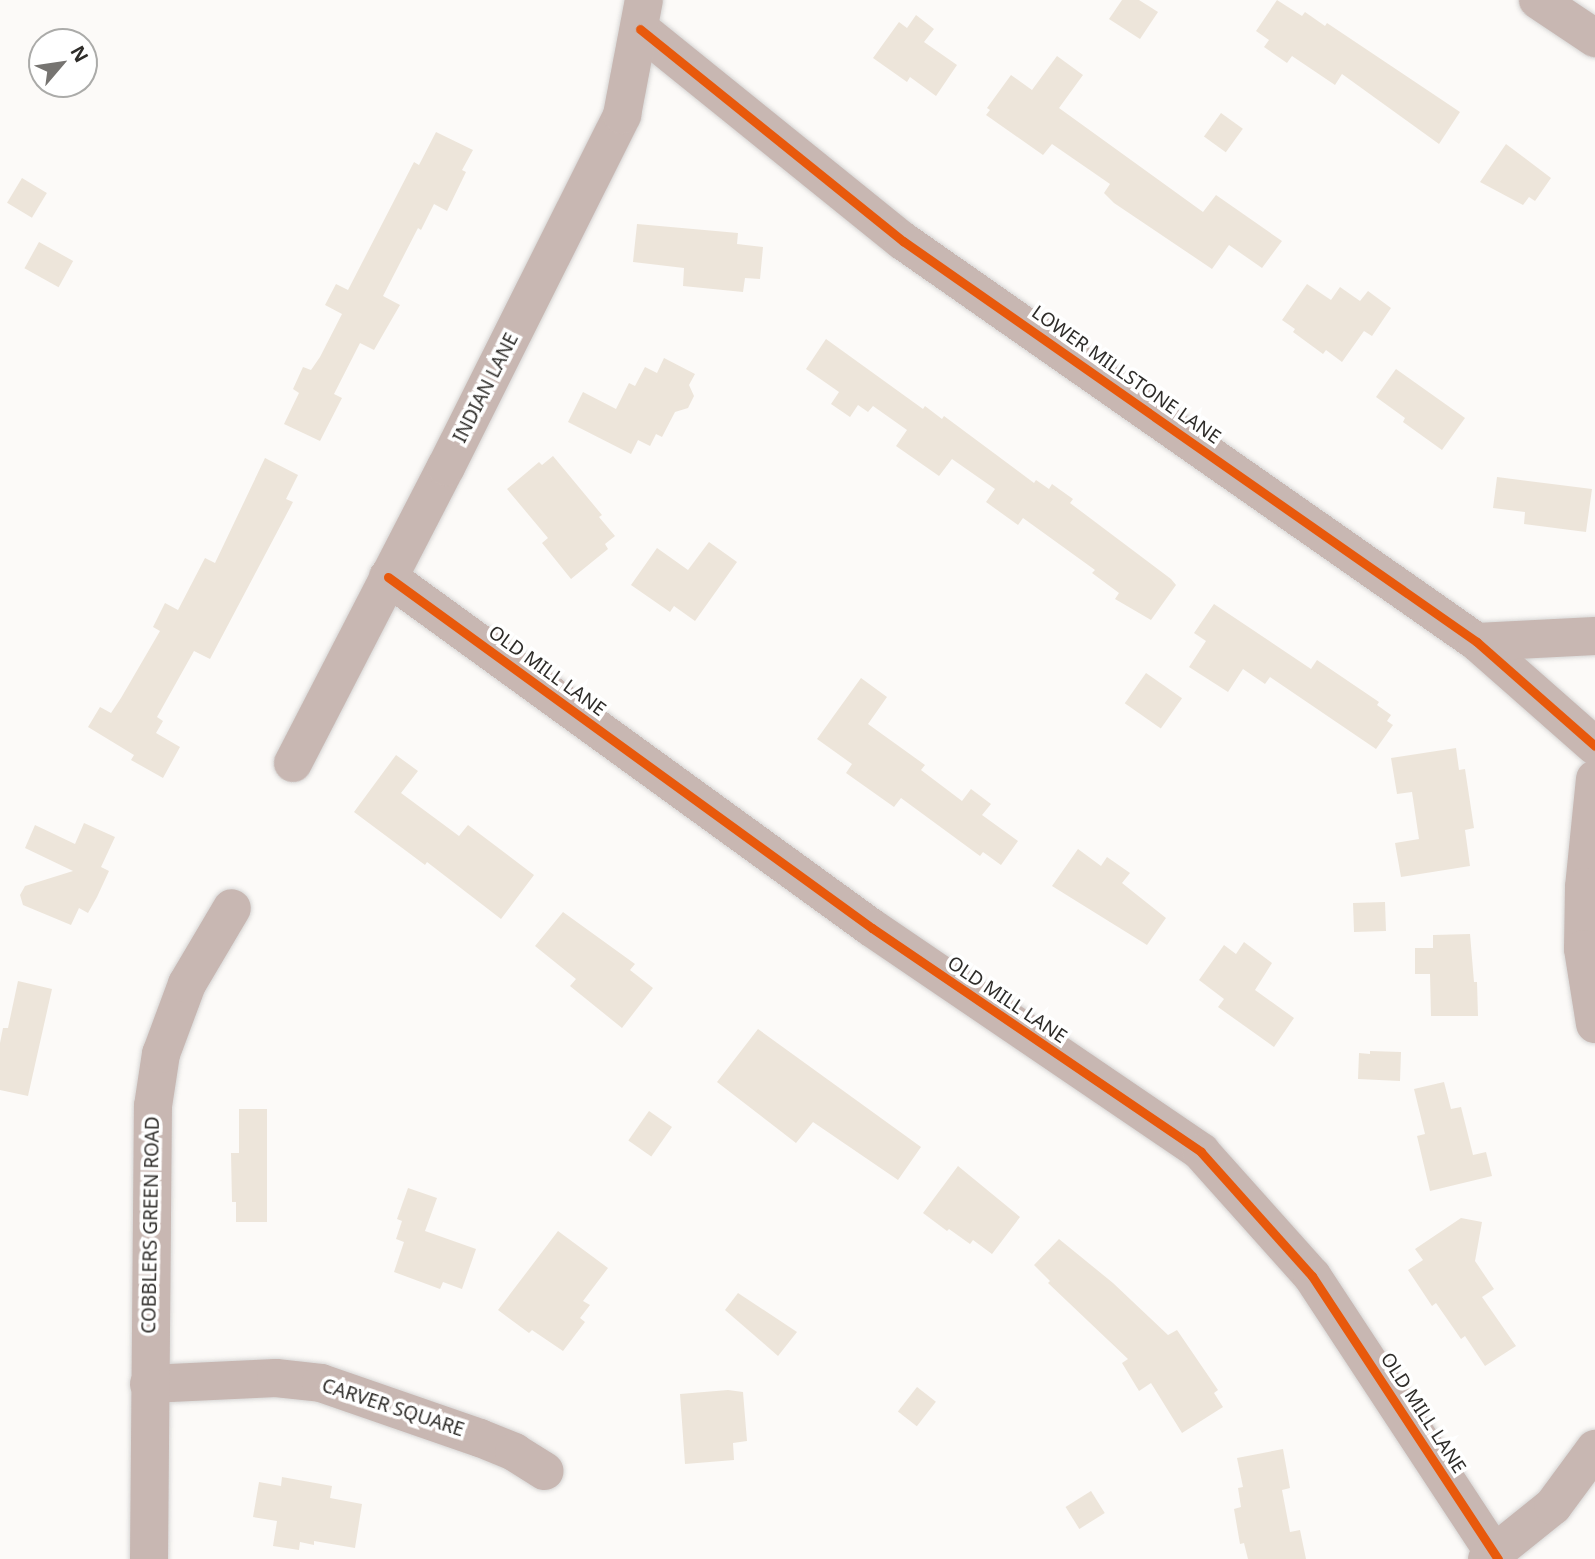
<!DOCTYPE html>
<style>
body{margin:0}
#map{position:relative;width:1595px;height:1559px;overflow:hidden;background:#fcfaf8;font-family:"Noto Sans",sans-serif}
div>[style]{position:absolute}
.building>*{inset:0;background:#ede5da;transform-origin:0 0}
.roads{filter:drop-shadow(0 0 2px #d6d5d4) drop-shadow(0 0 2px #d6d5d4)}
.minor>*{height:38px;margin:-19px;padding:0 19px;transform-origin:19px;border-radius:19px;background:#c8b7b2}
.cycleway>*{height:9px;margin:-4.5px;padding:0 4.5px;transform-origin:4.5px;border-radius:4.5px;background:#e8590c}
span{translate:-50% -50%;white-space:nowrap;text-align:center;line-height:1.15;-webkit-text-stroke:7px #fff;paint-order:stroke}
.street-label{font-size:19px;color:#2e2c29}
.north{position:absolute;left:28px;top:28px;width:70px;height:70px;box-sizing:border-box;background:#fff;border:2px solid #ababa9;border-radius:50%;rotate:61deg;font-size:19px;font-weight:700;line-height:28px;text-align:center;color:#2e2c29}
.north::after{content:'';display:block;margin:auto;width:24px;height:32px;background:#767471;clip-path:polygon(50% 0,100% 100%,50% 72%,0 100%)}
</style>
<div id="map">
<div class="building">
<div style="clip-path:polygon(1122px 0,1139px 0,1158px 12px,1140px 39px,1109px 19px)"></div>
<div style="clip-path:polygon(1277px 0,1302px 16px,1305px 12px,1325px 26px,1327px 23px,1460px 112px,1439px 144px,1342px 74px,1335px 85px,1292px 56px,1287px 63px,1264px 47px,1269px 40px,1256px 31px)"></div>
<div style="clip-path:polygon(916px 15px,934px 29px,924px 42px,957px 65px,936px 96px,910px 77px,907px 82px,873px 58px,899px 22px,907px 28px)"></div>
<div style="clip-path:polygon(1057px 56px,1083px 75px,1059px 108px,1203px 212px,1216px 195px,1282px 241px,1262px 268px,1229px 245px,1212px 269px,1114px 203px,1104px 193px,1110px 184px,1052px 144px,1043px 155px,986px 115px,990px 110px,987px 108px,1011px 75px,1032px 90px)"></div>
<div style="left:1221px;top:113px;width:27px;height:29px;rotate:36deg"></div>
<div style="clip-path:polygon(436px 132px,473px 150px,462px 170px,466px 172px,447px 211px,434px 204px,421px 230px,418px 228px,383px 296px,400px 305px,374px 350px,360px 343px,334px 394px,342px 398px,320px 441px,284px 424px,299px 393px,293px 389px,303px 367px,311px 370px,320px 357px,342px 314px,325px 305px,336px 284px,348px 290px,414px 162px,419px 165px)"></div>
<div style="clip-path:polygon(1506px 144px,1551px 178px,1535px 201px,1529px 197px,1523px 205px,1480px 182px)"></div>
<div style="left:22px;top:178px;width:29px;height:29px;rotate:31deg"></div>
<div style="clip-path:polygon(637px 224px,738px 233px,737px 244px,763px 247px,760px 279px,745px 278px,743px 292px,683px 286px,684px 268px,633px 262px)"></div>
<div style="left:39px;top:242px;width:39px;height:30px;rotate:29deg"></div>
<div style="clip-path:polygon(1307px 284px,1331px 300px,1340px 287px,1360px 301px,1368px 291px,1391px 308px,1372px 336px,1364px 331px,1342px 362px,1326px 350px,1323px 354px,1293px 332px,1295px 329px,1282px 320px)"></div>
<div style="clip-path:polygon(826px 339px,923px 409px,925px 406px,942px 419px,944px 416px,1034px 483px,1036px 480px,1049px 489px,1052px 484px,1073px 499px,1070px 503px,1171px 579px,1176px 585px,1151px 620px,1115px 599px,1119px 593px,1092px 573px,1095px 570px,1023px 518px,1018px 525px,986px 502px,995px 489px,952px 459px,939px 476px,896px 446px,907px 430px,873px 406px,868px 412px,858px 405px,850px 417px,831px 404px,839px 392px,806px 369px)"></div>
<div style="clip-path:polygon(664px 358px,695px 374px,689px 385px,694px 396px,688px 408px,675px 412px,662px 437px,656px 434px,650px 446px,638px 440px,631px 454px,568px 422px,583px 392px,616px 409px,629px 383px,635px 386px,645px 367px,657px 373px)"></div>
<div style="clip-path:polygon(1396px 369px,1465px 418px,1442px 450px,1403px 422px,1405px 418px,1376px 397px)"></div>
<div style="clip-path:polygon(553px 456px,602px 515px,599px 517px,615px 536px,605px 544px,608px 549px,571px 579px,542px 543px,548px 538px,507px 489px,539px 462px,542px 465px)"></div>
<div style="clip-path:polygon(265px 458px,298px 475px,286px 499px,293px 502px,210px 659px,194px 651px,157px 717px,163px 721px,156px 733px,180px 747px,163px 778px,131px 760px,134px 755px,88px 727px,100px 707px,111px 713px,121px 698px,160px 631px,153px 627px,165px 603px,178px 610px,205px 558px,215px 563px)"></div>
<div style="clip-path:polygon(1497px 477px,1592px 489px,1586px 532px,1524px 524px,1525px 512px,1493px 508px)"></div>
<div style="clip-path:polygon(709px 542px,737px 562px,695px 621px,674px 606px,670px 612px,631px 585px,657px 548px,688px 570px)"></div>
<div style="clip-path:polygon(1214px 604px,1311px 669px,1317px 660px,1379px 702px,1377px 705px,1391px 715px,1387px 721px,1393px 725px,1376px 749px,1270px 677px,1265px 684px,1243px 669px,1228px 692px,1189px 667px,1206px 641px,1194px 633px)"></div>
<div style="left:1146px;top:673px;width:44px;height:37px;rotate:35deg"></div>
<div style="clip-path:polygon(861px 678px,887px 697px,868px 724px,925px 765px,921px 770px,962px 801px,971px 789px,991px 804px,982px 815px,1018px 841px,1001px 865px,983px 852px,980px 856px,901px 798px,894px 807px,846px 773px,852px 764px,817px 739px)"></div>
<div style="clip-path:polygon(1456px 748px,1459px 770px,1465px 769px,1474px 828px,1465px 830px,1470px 866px,1401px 877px,1395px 843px,1419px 839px,1412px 792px,1397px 794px,1391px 758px)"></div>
<div style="clip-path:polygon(396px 755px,418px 771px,401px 793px,459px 836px,468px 825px,534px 875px,501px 919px,427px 862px,425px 865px,354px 812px)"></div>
<div style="clip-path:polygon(84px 823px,115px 837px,101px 867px,109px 871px,97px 897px,88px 913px,79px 908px,71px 925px,23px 905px,20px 895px,25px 886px,73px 871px,25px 848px,35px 825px,75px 844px)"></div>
<div style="clip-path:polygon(1078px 849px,1101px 866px,1107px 857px,1130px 873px,1122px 883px,1166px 918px,1147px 945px,1052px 886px)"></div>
<div style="left:1385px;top:902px;width:29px;height:32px;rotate:88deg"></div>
<div style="clip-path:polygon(563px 912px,635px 964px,630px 970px,653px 988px,622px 1028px,570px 986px,576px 979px,535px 946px)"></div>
<div style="clip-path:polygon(1470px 934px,1474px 982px,1477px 982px,1478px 1016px,1431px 1016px,1430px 974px,1415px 974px,1415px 948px,1433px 948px,1433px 935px)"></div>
<div style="clip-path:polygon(1244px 942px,1272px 963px,1255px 990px,1294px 1018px,1274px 1047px,1218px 1007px,1224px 999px,1199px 980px,1224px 945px,1236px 954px)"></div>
<div style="clip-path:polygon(18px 981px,52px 989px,28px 1096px,0 1090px,0 1043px,3px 1028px,8px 1028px)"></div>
<div style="clip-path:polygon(758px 1029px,921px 1147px,898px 1180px,813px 1122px,796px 1143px,717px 1082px)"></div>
<div style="clip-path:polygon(1370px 1051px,1401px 1052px,1400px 1081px,1358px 1079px,1359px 1053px,1370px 1054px)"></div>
<div style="clip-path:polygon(1444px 1082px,1451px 1109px,1461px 1107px,1473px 1155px,1486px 1152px,1492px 1176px,1430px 1191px,1417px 1136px,1425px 1134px,1414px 1089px)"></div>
<div style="clip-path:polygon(239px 1109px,267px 1109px,267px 1222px,236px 1222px,236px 1202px,232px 1202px,231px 1153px,239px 1153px)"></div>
<div style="left:649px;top:1111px;width:28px;height:36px;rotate:35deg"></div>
<div style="clip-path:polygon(958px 1166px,1020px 1217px,992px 1254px,973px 1240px,970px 1244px,949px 1229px,947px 1231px,923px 1213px)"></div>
<div style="clip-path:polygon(408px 1188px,437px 1198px,425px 1231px,476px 1249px,462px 1289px,443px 1282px,440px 1289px,394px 1272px,404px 1242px,396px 1239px,402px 1221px,397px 1219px)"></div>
<div style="clip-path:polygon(1461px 1218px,1482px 1222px,1475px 1261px,1494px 1289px,1482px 1297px,1516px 1346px,1485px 1366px,1465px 1336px,1461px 1339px,1436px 1303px,1432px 1306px,1408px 1270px,1423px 1260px,1415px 1249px)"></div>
<div style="clip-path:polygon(558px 1231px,608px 1268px,583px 1301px,590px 1305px,580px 1318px,585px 1322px,563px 1351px,532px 1330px,529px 1333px,498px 1310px)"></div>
<div style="clip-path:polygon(1059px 1239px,1113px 1283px,1168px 1335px,1177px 1330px,1218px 1390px,1214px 1393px,1223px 1407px,1182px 1433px,1151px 1383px,1139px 1391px,1122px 1363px,1128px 1359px,1048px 1283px,1050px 1281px,1034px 1265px)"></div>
<div style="clip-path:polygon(738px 1293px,797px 1332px,778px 1356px,725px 1310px)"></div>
<div style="left:917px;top:1387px;width:24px;height:31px;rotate:38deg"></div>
<div style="clip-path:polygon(728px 1390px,743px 1392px,747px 1441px,733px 1443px,734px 1460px,685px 1464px,680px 1394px)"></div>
<div style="clip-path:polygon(1283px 1449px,1290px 1488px,1282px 1490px,1290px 1532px,1300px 1530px,1306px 1559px,1248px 1559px,1244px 1543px,1240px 1544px,1234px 1509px,1241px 1507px,1238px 1488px,1243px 1487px,1237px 1458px)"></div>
<div style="clip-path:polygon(282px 1477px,332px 1486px,330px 1498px,362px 1504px,355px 1548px,314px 1541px,314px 1545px,300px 1542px,299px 1550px,273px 1546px,277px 1521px,253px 1517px,259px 1482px,281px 1486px)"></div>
<div style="left:1091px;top:1491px;width:26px;height:30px;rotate:58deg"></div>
</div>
<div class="roads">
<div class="minor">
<div style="left:1538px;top:0;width:69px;rotate:33.7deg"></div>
<div style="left:640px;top:29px;width:338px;rotate:38.9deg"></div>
<div style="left:903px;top:241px;width:700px;rotate:34.94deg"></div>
<div style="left:1477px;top:642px;width:157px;rotate:41.4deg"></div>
<div style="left:388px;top:577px;width:598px;rotate:35.95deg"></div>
<div style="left:872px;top:928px;width:398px;rotate:34.2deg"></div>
<div style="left:1201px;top:1152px;width:166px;rotate:48.2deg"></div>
<div style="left:1312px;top:1276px;width:339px;rotate:56.7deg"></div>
<div style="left:1477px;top:642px;width:118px;rotate:-2.9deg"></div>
<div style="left:293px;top:763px;width:333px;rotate:-62.7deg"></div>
<div style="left:446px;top:467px;width:394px;rotate:-63.4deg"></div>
<div style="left:622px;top:115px;width:117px;rotate:-79.2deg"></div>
<div style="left:1595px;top:779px;width:109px;rotate:95.8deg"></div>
<div style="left:1584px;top:887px;width:62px;rotate:90.9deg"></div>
<div style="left:1583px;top:949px;width:76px;rotate:80.9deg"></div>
<div style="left:149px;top:1384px;width:127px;rotate:-2.7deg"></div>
<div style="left:276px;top:1378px;width:45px;rotate:6.3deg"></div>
<div style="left:321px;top:1383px;width:168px;rotate:19.1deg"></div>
<div style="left:480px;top:1438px;width:37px;rotate:22deg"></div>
<div style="left:514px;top:1452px;width:36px;rotate:32deg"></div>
<div style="left:149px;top:1559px;width:453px;rotate:-89.5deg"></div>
<div style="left:153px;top:1106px;width:53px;rotate:-81.3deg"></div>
<div style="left:161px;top:1054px;width:75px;rotate:-69.6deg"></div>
<div style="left:187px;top:984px;width:88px;rotate:-59.4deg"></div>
<div style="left:1487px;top:1559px;width:85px;rotate:-38.8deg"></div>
<div style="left:1553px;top:1506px;width:71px;rotate:-53.6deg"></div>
</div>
</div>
<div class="cycleway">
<div style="left:640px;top:29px;width:338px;rotate:38.9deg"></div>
<div style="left:903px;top:241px;width:700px;rotate:34.94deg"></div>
<div style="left:1477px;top:642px;width:157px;rotate:41.4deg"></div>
<div style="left:388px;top:577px;width:598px;rotate:35.95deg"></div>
<div style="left:872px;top:928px;width:398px;rotate:34.2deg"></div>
<div style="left:1201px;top:1152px;width:166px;rotate:48.2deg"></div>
<div style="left:1312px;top:1276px;width:339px;rotate:56.7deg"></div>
</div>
<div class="street-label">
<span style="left:1126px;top:375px;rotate:35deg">LOWER MILLSTONE LANE</span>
<span style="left:486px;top:388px;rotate:-63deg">INDIAN LANE</span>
<span style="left:547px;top:671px;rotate:36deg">OLD MILL LANE</span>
<span style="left:1007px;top:1000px;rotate:34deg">OLD MILL LANE</span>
<span style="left:151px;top:1225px;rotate:-89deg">COBBLERS GREEN ROAD</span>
<span style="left:393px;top:1408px;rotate:18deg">CARVER SQUARE</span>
<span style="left:1423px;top:1413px;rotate:57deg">OLD MILL LANE</span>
</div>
<div class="north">N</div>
</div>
